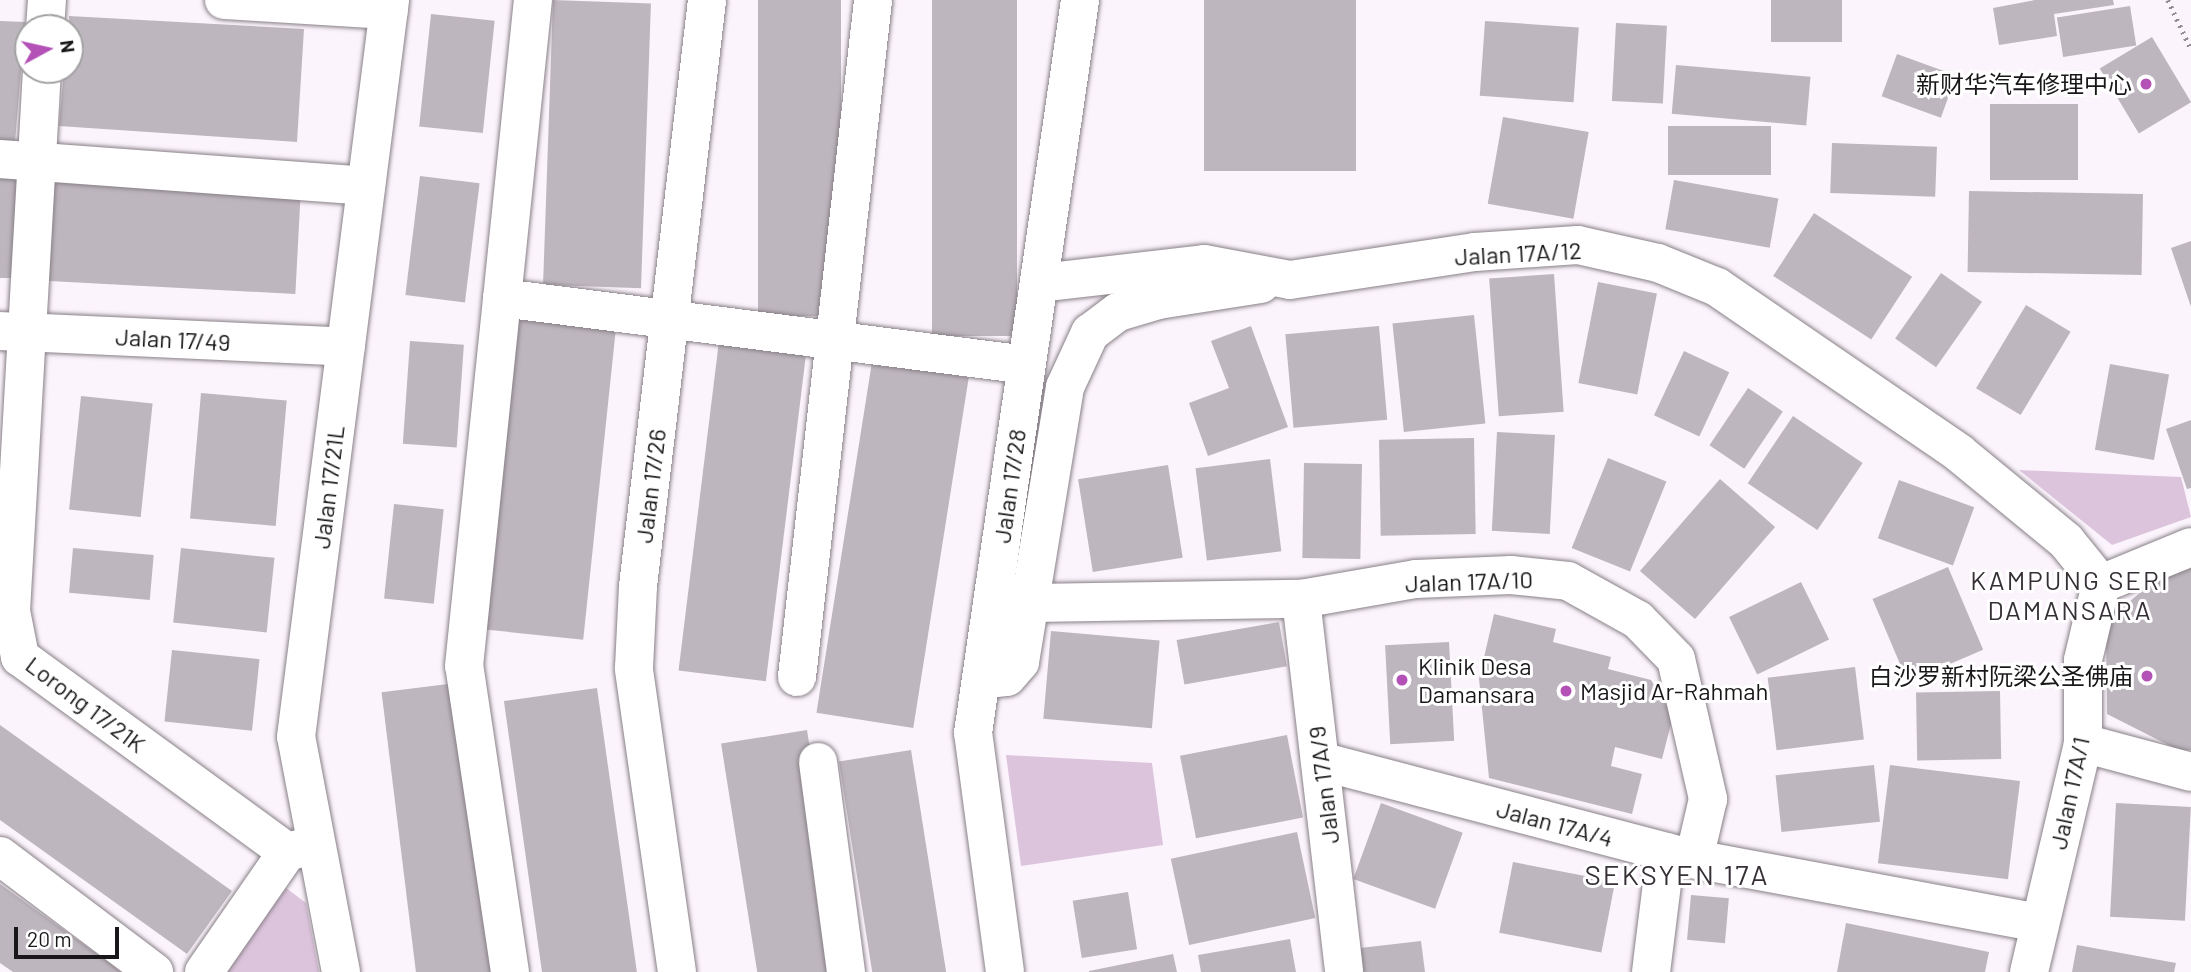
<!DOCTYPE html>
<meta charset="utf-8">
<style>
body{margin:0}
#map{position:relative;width:2191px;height:972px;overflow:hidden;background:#fcf4fc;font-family:Barlow,"Noto Sans SC",sans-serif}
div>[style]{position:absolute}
.green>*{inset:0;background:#ddc4dd}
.building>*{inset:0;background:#beb6be;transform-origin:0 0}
.path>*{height:4.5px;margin-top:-2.25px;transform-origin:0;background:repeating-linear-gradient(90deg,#928d92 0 2px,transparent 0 7px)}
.roads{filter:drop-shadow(0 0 2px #888087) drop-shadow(0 0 2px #888087)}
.minor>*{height:38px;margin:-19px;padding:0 19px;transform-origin:19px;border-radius:19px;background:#fff}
.dots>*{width:19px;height:19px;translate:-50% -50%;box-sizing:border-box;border:4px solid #fff;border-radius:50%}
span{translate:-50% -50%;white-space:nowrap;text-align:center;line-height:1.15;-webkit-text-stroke:6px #fff;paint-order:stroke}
.poi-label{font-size:24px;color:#191719}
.right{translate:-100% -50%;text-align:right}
.left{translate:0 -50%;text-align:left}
.street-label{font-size:24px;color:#191719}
.neighbourhood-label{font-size:26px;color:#363036;letter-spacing:2px}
.quarter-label{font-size:28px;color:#363036;letter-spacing:2px}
.north{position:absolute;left:14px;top:14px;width:70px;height:70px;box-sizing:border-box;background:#fff;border:2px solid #a3a2a3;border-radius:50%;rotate:82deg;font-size:19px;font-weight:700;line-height:28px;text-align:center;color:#191719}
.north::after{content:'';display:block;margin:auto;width:24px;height:32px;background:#b451b7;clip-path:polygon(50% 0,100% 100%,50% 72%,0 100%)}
.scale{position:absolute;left:14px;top:927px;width:105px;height:32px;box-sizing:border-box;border:4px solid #191719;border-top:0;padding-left:9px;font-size:21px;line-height:24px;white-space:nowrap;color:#191719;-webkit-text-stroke:5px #fff;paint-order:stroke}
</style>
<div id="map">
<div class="green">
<div style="clip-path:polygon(2019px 470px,2181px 477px,2191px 517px,2112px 545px)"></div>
<div style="clip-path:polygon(1006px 755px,1152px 763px,1163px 845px,1021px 866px)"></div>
<div style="clip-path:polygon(286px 888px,306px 903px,319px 972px,227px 972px)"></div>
</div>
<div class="building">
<div style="left:553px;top:0;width:98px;height:285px;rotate:2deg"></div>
<div style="left:758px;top:0;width:83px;height:316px"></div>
<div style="left:932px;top:0;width:85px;height:336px"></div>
<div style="left:1204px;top:0;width:152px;height:171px"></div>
<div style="left:1771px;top:0;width:71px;height:42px"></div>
<div style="clip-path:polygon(2035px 0,2113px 0,2114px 5px,2054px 14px,2057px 36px,1999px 45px,1993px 8px)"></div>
<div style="left:2130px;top:6px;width:40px;height:74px;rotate:81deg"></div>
<div style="left:431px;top:14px;width:64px;height:113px;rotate:6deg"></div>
<div style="clip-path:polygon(69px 16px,304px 29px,297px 142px,59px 126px,64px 70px,70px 70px)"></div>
<div style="clip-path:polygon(0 21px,25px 22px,15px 142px,0 141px)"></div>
<div style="left:1485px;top:21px;width:94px;height:75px;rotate:4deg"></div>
<div style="left:1616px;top:23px;width:51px;height:78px;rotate:3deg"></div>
<div style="left:2152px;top:37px;width:76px;height:61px;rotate:59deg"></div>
<div style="left:1897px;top:54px;width:63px;height:45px;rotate:20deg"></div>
<div style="left:1676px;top:65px;width:135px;height:49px;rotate:5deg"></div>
<div style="left:1990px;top:104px;width:88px;height:76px"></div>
<div style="left:1503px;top:117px;width:87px;height:88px;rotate:10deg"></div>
<div style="left:1771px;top:126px;width:49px;height:103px;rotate:90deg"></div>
<div style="left:1832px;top:143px;width:105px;height:50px;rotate:2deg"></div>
<div style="left:420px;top:176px;width:60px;height:120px;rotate:7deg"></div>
<div style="clip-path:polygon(0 177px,17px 178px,12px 278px,0 278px)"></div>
<div style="left:50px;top:180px;width:251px;height:101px;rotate:3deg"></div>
<div style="left:1674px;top:180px;width:106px;height:50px;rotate:10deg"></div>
<div style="left:1969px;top:191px;width:174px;height:81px;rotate:1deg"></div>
<div style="left:1814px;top:213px;width:117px;height:75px;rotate:33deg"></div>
<div style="clip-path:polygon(2191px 241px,2191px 307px,2171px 248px)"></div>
<div style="left:1941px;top:273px;width:50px;height:80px;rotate:35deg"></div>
<div style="left:1554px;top:274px;width:138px;height:65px;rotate:86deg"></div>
<div style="left:1598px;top:282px;width:60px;height:103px;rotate:11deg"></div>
<div style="left:2026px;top:305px;width:52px;height:97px;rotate:31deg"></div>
<div style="left:516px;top:313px;width:101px;height:318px;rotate:6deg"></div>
<div style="left:1474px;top:315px;width:109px;height:82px;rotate:84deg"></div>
<div style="clip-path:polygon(1251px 326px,1288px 427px,1208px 456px,1189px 403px,1229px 388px,1211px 341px)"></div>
<div style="left:1379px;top:326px;width:94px;height:94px;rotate:85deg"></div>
<div style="left:410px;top:341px;width:54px;height:103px;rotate:4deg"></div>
<div style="left:719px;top:341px;width:88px;height:332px;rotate:7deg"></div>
<div style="left:1684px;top:351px;width:50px;height:71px;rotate:25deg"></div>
<div style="left:872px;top:362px;width:98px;height:355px;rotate:9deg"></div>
<div style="left:2110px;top:364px;width:60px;height:87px;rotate:10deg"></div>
<div style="left:1748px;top:388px;width:42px;height:69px;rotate:34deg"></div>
<div style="left:201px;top:393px;width:86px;height:126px;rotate:5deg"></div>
<div style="left:81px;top:396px;width:72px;height:114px;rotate:6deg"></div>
<div style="left:1793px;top:416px;width:84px;height:81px;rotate:34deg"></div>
<div style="clip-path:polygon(2191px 420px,2191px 488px,2187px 489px,2166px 429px)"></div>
<div style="left:1497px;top:432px;width:58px;height:99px;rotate:3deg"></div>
<div style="left:1474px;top:438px;width:96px;height:95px;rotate:89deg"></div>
<div style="left:1608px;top:458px;width:63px;height:97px;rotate:22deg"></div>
<div style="left:1270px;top:459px;width:93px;height:75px;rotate:83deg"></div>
<div style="left:1304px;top:463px;width:58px;height:95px;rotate:1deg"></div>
<div style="left:1168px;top:465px;width:94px;height:91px;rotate:81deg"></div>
<div style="left:1720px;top:479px;width:73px;height:122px;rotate:41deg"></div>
<div style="left:1899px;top:480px;width:80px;height:62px;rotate:20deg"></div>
<div style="left:394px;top:504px;width:50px;height:95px;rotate:6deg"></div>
<div style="left:73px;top:548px;width:81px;height:45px;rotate:5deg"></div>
<div style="left:181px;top:548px;width:94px;height:75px;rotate:6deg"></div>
<div style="left:1948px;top:567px;width:90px;height:82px;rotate:67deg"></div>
<div style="clip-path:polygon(2191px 568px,2191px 750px,2180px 751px,2107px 714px,2106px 621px,2153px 582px)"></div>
<div style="left:1801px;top:582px;width:64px;height:80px;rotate:64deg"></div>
<div style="clip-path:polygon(1494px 614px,1556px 629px,1553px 642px,1611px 657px,1608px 669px,1651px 680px,1673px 716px,1662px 759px,1615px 747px,1611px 766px,1642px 774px,1632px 814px,1489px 778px,1479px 679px)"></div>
<div style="left:1279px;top:622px;width:45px;height:104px;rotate:80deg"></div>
<div style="left:1051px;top:631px;width:109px;height:88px;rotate:5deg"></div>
<div style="left:1449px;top:642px;width:99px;height:64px;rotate:87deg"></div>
<div style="left:172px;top:650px;width:88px;height:72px;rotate:6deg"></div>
<div style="left:1855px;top:667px;width:73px;height:88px;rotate:83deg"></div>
<div style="left:456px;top:683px;width:291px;height:75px;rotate:83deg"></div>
<div style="left:597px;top:688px;width:287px;height:94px;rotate:82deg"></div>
<div style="left:2000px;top:691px;width:68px;height:84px;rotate:89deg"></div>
<div style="clip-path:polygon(0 725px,232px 891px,187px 954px,0 820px)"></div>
<div style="left:807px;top:730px;width:245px;height:87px;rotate:81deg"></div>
<div style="left:1287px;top:735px;width:84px;height:109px;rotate:79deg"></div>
<div style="left:911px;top:750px;width:225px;height:73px;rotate:81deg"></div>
<div style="left:1874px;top:765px;width:57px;height:99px;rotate:84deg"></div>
<div style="left:1890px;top:765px;width:131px;height:99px;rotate:7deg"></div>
<div style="left:1381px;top:803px;width:87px;height:81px;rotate:20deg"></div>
<div style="left:2116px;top:803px;width:75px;height:114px;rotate:3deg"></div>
<div style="left:1297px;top:832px;width:88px;height:129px;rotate:78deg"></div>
<div style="left:1513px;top:862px;width:104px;height:72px;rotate:11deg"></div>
<div style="clip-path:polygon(0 884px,122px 972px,13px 972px,0 963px)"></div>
<div style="left:1128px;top:892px;width:58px;height:56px;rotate:81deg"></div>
<div style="left:1691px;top:895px;width:38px;height:45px;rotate:5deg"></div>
<div style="clip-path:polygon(1846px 923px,1989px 952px,1985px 972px,1837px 972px)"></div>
<div style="clip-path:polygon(1290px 939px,1296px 972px,1201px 972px,1198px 955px)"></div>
<div style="clip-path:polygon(1421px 941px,1425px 972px,1363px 972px,1360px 948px)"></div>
<div style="clip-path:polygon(2077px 945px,2176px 963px,2174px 972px,2072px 972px)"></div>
<div style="clip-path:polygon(1173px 954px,1177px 972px,1089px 972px,1089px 971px)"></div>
</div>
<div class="path">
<div style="left:2168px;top:0;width:54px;rotate:64.9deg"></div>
</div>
<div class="roads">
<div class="minor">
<div style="left:224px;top:0;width:165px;rotate:3.5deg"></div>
<div style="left:45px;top:28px;width:28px;rotate:-86deg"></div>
<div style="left:42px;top:70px;width:542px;rotate:93.28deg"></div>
<div style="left:11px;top:611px;width:47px;rotate:78.9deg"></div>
<div style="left:20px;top:657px;width:331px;rotate:36.1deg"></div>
<div style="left:287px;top:852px;width:30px;rotate:-15deg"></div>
<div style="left:0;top:159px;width:367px;rotate:4.2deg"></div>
<div style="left:1040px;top:283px;width:165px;rotate:-6.6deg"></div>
<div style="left:1204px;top:264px;width:87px;rotate:10.5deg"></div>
<div style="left:1290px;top:280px;width:187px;rotate:-8.6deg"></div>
<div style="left:1475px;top:252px;width:103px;rotate:-3.9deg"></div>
<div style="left:1578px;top:245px;width:82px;rotate:12.7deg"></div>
<div style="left:1658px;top:263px;width:64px;rotate:22.1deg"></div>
<div style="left:1717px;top:287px;width:293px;rotate:34.4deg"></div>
<div style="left:1959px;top:453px;width:139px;rotate:39.4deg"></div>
<div style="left:2066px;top:541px;width:55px;rotate:50.9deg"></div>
<div style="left:502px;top:298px;width:529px;rotate:7.27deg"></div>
<div style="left:0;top:331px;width:346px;rotate:2.6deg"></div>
<div style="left:2101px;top:584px;width:97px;rotate:-22.3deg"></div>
<div style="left:1301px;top:599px;width:375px;rotate:83.4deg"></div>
<div style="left:1032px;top:603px;width:269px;rotate:-0.9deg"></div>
<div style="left:1301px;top:599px;width:117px;rotate:-9.9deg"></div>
<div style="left:1416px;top:579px;width:95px;rotate:-2.4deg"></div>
<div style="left:1511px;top:575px;width:57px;rotate:6deg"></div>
<div style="left:1568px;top:581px;width:80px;rotate:29.1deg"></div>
<div style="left:1638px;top:620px;width:54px;rotate:45.7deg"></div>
<div style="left:1676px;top:659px;width:144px;rotate:77.1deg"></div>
<div style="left:1708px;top:799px;width:62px;rotate:103.1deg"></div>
<div style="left:797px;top:677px;width:681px;rotate:-83.59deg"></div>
<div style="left:981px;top:680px;width:26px;rotate:-7deg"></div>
<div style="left:1007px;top:677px;width:20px;rotate:-49deg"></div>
<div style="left:1020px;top:662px;width:279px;rotate:-80.7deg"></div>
<div style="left:1065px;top:387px;width:60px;rotate:-65.2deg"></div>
<div style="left:1090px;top:333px;width:35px;rotate:-37deg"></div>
<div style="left:1118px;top:312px;width:42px;rotate:-16.7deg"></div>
<div style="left:1158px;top:300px;width:104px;rotate:-8.8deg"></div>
<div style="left:2083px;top:743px;width:112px;rotate:15deg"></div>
<div style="left:1320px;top:761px;width:387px;rotate:14.7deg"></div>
<div style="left:1694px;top:859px;width:352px;rotate:10.5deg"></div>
<div style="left:818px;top:762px;width:212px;rotate:82.4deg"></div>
<div style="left:0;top:856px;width:193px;rotate:37deg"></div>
<div style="left:204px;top:972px;width:146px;rotate:-55.3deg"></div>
<div style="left:341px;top:972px;width:239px;rotate:-100.8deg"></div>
<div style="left:296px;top:737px;width:743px;rotate:-82.73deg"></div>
<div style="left:510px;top:972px;width:309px;rotate:-98.5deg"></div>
<div style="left:464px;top:666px;width:670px;rotate:-84.09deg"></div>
<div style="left:677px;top:972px;width:307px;rotate:-98.1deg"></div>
<div style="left:634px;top:668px;width:82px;rotate:-87.2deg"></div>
<div style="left:638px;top:586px;width:590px;rotate:-83.28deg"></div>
<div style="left:1005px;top:972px;width:241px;rotate:-97.6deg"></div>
<div style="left:973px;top:733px;width:741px;rotate:-81.69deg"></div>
<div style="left:1651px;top:972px;width:121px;rotate:-82.9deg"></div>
<div style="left:2029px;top:972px;width:235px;rotate:-76.7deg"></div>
<div style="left:2083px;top:743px;width:83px;rotate:-90deg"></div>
<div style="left:2083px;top:660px;width:78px;rotate:-76.7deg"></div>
</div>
</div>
<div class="dots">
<div style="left:2146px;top:84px;background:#b451b7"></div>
<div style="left:2147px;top:676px;background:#b451b7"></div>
<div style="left:1402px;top:680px;background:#b451b7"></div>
<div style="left:1566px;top:691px;background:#b451b7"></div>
</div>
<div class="poi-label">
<span class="right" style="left:2132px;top:84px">新财华汽车修理中心</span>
<span class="left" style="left:1418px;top:680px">Klinik Desa<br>Damansara</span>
<span class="right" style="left:2133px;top:676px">白沙罗新村阮梁公圣佛庙</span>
<span class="left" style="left:1580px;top:691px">Masjid Ar-Rahmah</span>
</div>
<div class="street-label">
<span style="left:1518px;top:253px;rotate:-3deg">Jalan 17A/12</span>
<span style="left:173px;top:339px;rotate:3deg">Jalan 17/49</span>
<span style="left:650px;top:486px;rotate:-83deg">Jalan 17/26</span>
<span style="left:1009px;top:486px;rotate:-82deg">Jalan 17/28</span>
<span style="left:328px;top:487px;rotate:-83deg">Jalan 17/21L</span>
<span style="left:1469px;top:581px;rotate:-2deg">Jalan 17A/10</span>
<span style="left:86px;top:704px;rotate:37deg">Lorong 17/21K</span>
<span style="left:1323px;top:785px;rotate:-97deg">Jalan 17A/9</span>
<span style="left:2069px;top:793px;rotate:-78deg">Jalan 17A/1</span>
<span style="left:1555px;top:823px;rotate:15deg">Jalan 17A/4</span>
</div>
<div class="neighbourhood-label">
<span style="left:2070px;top:595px">KAMPUNG SERI<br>DAMANSARA</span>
</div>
<div class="quarter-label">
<span style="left:1677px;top:874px">SEKSYEN 17A</span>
</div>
<div class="north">N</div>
<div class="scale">20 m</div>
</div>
